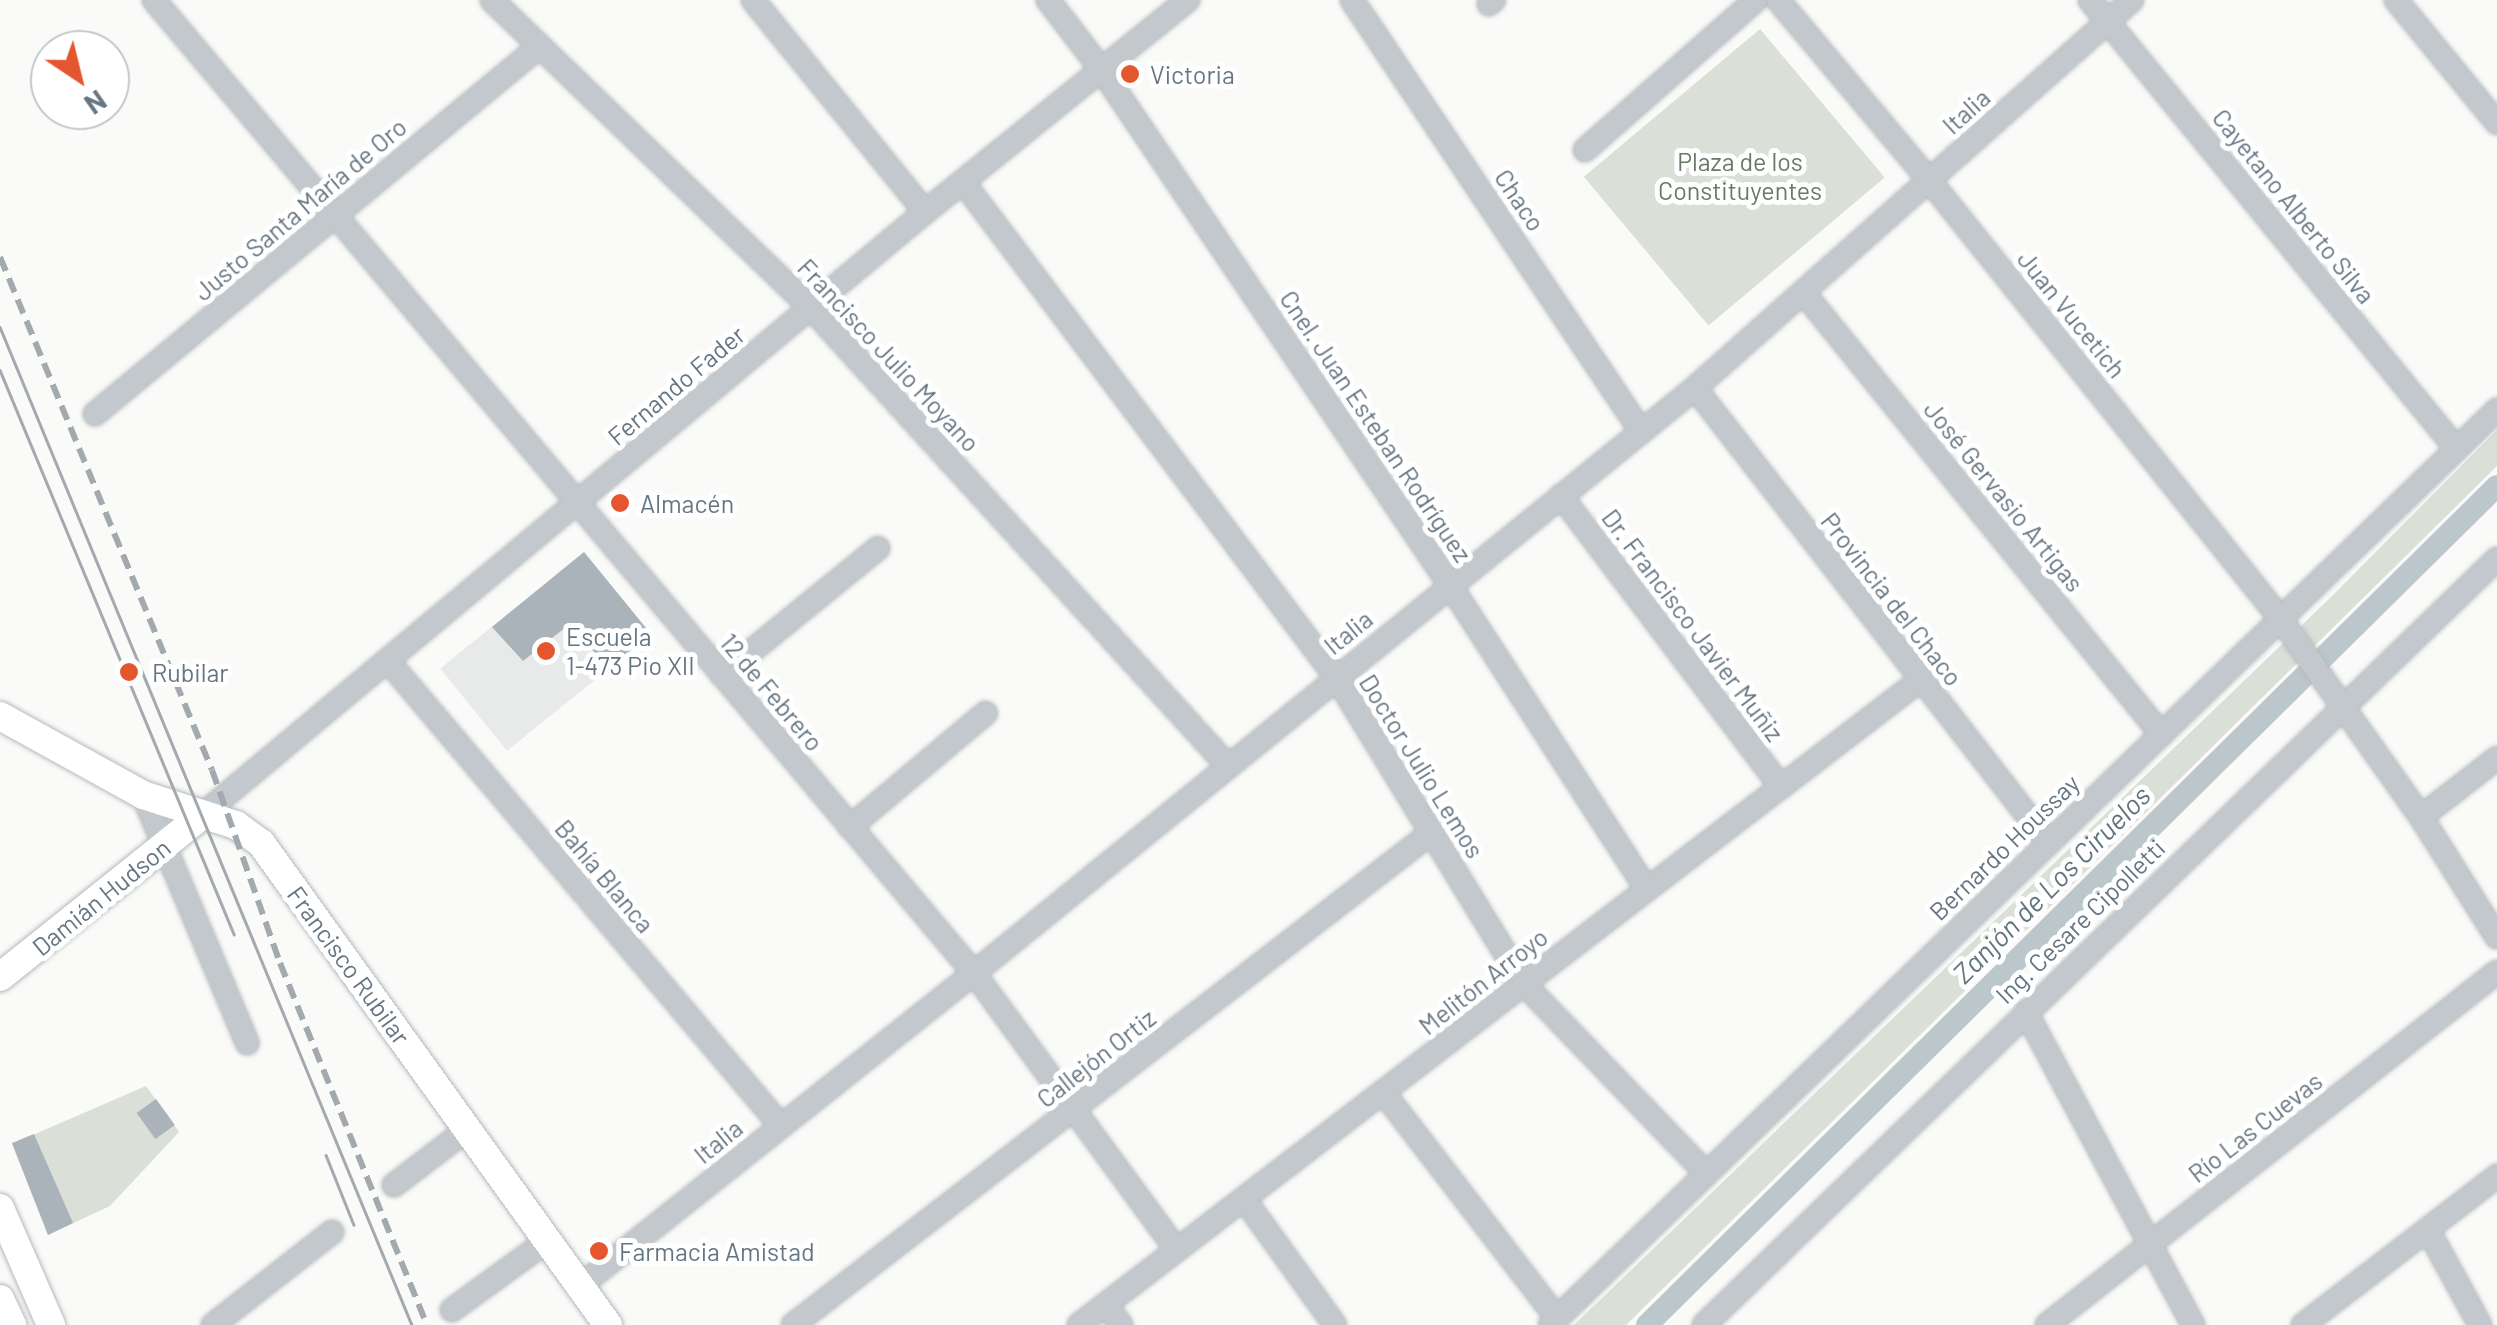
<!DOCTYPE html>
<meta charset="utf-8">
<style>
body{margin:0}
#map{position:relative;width:2497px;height:1325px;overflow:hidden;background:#fafaf8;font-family:Barlow,sans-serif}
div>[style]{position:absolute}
.built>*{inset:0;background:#e8e9e9;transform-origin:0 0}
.green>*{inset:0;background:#dadfd7;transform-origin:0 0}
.canal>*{height:22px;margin:-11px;padding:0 11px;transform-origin:11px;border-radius:11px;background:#bbc7cb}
.building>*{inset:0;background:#aab3b9;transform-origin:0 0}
.roads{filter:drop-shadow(0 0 2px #b5babe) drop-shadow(0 0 2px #b5babe)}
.minor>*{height:22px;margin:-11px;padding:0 11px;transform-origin:11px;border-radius:11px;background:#c3c8cc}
.major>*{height:28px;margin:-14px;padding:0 14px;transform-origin:14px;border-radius:14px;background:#fff}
.tram>*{height:2.5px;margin:-1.25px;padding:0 1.25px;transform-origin:1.25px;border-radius:1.25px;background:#a2aab0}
.rail>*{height:6px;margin-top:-3px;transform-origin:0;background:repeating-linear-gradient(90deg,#a2aab0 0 15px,transparent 0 23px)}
.dots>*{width:28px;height:28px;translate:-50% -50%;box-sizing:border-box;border:5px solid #fff;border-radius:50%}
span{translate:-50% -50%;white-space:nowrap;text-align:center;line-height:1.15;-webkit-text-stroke:10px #fff;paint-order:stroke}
.poi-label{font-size:25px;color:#657683}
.left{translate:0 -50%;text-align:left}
.street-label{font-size:25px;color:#657683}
.park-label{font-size:25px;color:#687a64}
.water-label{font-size:28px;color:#60757c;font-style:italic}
.north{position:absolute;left:30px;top:30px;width:100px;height:100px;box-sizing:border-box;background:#fff;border:2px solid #c1c8cd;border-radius:50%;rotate:145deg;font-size:28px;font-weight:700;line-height:40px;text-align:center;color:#657683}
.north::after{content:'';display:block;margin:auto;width:35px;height:45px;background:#e4572e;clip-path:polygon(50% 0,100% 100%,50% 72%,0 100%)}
</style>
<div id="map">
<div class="built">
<div style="left:584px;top:552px;width:106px;height:185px;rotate:51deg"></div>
</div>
<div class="green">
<div style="left:1760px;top:29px;width:194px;height:230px;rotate:50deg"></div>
<div style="clip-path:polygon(2497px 430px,2497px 466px,1626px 1325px,1574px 1325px,2329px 599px)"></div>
<div style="clip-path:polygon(146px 1086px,179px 1132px,110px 1206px,48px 1235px,12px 1144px)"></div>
</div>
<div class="canal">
<div style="left:1647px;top:1325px;width:1194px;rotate:-44.63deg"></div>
</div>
<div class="building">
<div style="clip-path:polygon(584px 552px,651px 634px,608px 669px,571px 623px,523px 661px,492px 627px)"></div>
<div style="left:156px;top:1099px;width:32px;height:24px;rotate:54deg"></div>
<div style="clip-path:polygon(34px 1134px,73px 1223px,48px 1235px,12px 1143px)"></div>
</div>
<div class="roads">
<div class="minor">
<div style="left:154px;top:0;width:1272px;rotate:49.88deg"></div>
<div style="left:974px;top:973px;width:343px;rotate:53.8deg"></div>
<div style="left:492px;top:0;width:443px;rotate:44deg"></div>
<div style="left:811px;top:308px;width:619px;rotate:47.68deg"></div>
<div style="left:753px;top:0;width:273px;rotate:50.9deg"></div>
<div style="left:1048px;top:0;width:87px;rotate:52.5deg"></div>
<div style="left:1101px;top:69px;width:623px;rotate:55.93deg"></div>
<div style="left:1450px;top:585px;width:362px;rotate:57.1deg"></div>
<div style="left:1352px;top:0;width:519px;rotate:56.16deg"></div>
<div style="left:1778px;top:0;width:235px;rotate:50deg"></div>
<div style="left:1929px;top:180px;width:561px;rotate:51.29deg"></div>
<div style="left:2280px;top:618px;width:244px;rotate:54.7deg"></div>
<div style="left:2421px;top:817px;width:142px;rotate:57.7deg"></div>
<div style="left:2090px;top:0;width:577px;rotate:50.77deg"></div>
<div style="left:2396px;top:0;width:159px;rotate:50.6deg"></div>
<div style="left:1489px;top:4px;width:6px;rotate:-39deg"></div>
<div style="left:1585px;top:150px;width:227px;rotate:-41.3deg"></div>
<div style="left:963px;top:182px;width:620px;rotate:53deg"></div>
<div style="left:1336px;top:677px;width:360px;rotate:58.5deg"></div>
<div style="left:1524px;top:984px;width:262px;rotate:46.1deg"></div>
<div style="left:1803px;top:292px;width:569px;rotate:50.99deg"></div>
<div style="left:1695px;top:388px;width:575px;rotate:52.13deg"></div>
<div style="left:95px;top:414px;width:577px;rotate:-39.59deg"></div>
<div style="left:1561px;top:496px;width:365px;rotate:52.9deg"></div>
<div style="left:388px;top:661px;width:609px;rotate:49.8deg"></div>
<div style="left:722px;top:675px;width:201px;rotate:-39.1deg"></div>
<div style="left:143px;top:795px;width:269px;rotate:67.2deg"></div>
<div style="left:202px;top:815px;width:941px;rotate:-39.83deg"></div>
<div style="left:925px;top:212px;width:338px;rotate:-38.9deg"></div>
<div style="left:2421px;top:817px;width:96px;rotate:-37.8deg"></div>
<div style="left:850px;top:827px;width:177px;rotate:-40deg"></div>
<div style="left:2026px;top:1012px;width:355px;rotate:61.9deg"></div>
<div style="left:1383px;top:1092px;width:285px;rotate:52.4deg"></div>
<div style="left:394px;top:1185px;width:94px;rotate:-37.2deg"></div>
<div style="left:1244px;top:1199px;width:155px;rotate:54.2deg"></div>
<div style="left:2428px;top:1230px;width:108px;rotate:61.3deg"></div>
<div style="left:580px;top:1286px;width:503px;rotate:-38.46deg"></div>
<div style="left:974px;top:973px;width:928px;rotate:-39.05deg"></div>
<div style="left:1695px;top:388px;width:584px;rotate:-41.6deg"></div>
<div style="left:1106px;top:1305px;width:25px;rotate:53deg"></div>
<div style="left:452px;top:1310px;width:117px;rotate:-36deg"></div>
<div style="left:213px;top:1325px;width:151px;rotate:-38deg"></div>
<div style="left:793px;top:1325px;width:806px;rotate:-37.64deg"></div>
<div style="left:1079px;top:1325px;width:1058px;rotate:-37.48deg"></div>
<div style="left:1550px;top:1325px;width:1317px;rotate:-44.02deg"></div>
<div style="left:1704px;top:1325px;width:1103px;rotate:-44.01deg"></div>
<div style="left:2047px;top:1325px;width:572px;rotate:-38.11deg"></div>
<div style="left:2303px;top:1325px;width:245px;rotate:-37.5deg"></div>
</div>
<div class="major">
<div style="left:0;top:716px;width:163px;rotate:28.9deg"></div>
<div style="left:143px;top:795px;width:98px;rotate:17.9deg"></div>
<div style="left:236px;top:825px;width:31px;rotate:36deg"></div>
<div style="left:261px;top:843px;width:594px;rotate:54.25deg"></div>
<div style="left:0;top:977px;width:259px;rotate:-38.7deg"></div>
<div style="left:0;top:1208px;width:128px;rotate:66.4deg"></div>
<div style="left:0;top:1299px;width:29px;rotate:65deg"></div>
</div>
</div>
<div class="tram">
<div style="left:0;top:327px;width:1080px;rotate:67.57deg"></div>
<div style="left:0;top:370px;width:611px;rotate:67.47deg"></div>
<div style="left:326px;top:1155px;width:75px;rotate:68.2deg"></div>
</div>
<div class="rail">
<div style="left:0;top:257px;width:555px;rotate:67.55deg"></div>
<div style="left:212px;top:770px;width:205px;rotate:70.6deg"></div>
<div style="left:280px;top:963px;width:391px;rotate:67.9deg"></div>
</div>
<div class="dots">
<div style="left:1130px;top:74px;background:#e4572e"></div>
<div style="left:620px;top:503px;background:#e4572e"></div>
<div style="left:546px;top:651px;background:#e4572e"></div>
<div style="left:129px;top:672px;background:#e4572e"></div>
<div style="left:599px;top:1251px;background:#e4572e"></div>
</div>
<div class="poi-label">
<span class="left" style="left:1150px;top:74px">Victoria</span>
<span class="left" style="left:640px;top:503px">Almacén</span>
<span class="left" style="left:566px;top:651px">Escuela<br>1-473 Pio XII</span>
<span class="left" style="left:152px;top:672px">Rubilar</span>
<span class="left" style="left:619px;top:1251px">Farmacia Amistad</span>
</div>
<div class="street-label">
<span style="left:1966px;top:111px;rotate:-42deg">Italia</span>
<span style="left:1520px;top:200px;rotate:56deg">Chaco</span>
<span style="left:2294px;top:206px;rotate:51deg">Cayetano Alberto Silva</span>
<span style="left:300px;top:209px;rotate:-40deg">Justo Santa María de Oro</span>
<span style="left:2072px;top:314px;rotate:51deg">Juan Vucetich</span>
<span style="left:889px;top:355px;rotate:47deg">Francisco Julio Moyano</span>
<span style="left:676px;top:385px;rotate:-40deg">Fernando Fader</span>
<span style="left:1376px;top:426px;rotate:56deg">Cnel. Juan Esteban Rodríguez</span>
<span style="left:2004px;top:496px;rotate:51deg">José Gervasio Artigas</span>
<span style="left:1892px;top:599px;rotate:52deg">Provincia del Chaco</span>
<span style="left:1693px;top:625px;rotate:53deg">Dr. Francisco Javier Muñiz</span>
<span style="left:1348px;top:632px;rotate:-39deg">Italia</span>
<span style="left:772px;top:692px;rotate:50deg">12 de Febrero</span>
<span style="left:1422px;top:766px;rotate:58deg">Doctor Julio Lemos</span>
<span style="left:2004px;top:847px;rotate:-44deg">Bernardo Houssay</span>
<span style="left:605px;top:876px;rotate:50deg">Bahía Blanca</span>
<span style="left:101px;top:897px;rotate:-39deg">Damián Hudson</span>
<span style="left:2080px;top:921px;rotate:-44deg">Ing. Cesare Cipolletti</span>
<span style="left:349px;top:965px;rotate:54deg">Francisco Rubilar</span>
<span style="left:1483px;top:981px;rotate:-38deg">Melitón Arroyo</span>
<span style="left:1096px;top:1058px;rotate:-38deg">Callejón Ortiz</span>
<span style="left:2255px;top:1127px;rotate:-38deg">Río Las Cuevas</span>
<span style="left:718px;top:1141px;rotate:-39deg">Italia</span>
</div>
<div class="park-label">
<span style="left:1740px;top:176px">Plaza de los<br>Constituyentes</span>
</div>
<div class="water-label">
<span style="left:2051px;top:884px;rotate:-45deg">Zanjón de Los Ciruelos</span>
</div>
<div class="north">N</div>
</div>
